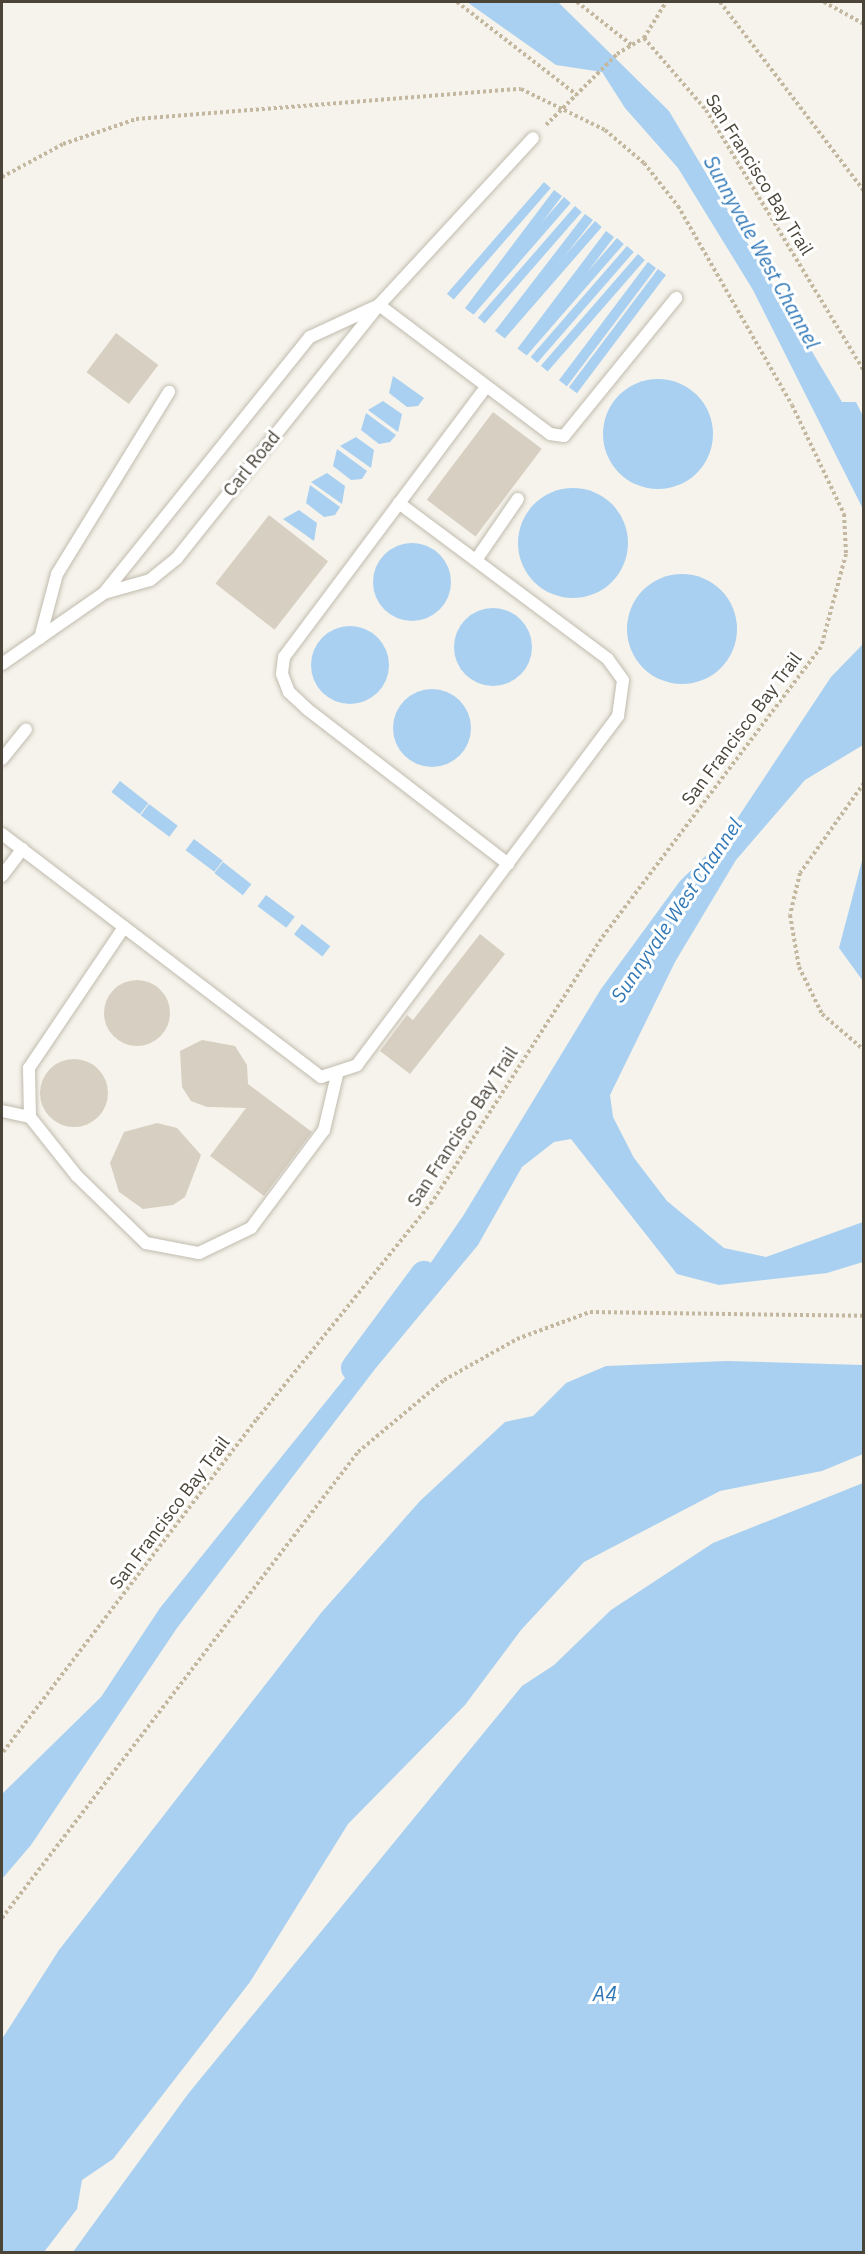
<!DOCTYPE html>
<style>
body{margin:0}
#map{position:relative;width:865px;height:2254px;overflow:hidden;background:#f5f3eb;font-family:"IBM Plex Sans",sans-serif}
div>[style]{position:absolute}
.water>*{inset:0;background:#a9d0f1;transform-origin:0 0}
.round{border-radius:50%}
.canal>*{height:28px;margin:-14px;padding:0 14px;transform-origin:14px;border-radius:14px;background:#a9d0f1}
.building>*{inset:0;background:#d7cfc1;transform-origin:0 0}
.path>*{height:4px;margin-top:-2px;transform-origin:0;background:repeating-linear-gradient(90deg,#c3b89f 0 3px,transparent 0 6px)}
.roads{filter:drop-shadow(0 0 2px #c1bbae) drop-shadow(0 0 2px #c1bbae)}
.service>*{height:12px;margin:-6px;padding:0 6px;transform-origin:6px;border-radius:6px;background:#fff}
span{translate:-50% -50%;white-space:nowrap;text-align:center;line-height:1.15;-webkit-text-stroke:6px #fff;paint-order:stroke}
.street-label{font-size:18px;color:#4a4439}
.water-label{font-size:20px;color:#3178b7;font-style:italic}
.frame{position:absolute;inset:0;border:3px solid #4a4439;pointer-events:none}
</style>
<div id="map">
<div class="water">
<div style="clip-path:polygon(467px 2px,558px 2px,669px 111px,842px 402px,856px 402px,863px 416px,863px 509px,753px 290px,678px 168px,625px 108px,602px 72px,556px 65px)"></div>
<div style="left:544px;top:182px;width:9px;height:148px;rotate:41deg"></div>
<div style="left:554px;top:190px;width:10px;height:148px;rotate:37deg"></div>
<div style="left:564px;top:197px;width:9px;height:148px;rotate:41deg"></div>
<div style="left:575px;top:206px;width:9px;height:148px;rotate:41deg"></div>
<div style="clip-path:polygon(585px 214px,593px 220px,502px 336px,495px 331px)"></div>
<div style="left:595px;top:221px;width:9px;height:148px;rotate:41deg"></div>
<div style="left:606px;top:231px;width:10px;height:147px;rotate:37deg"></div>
<div style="left:617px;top:238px;width:9px;height:148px;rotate:41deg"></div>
<div style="left:627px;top:246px;width:9px;height:147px;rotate:41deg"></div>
<div style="left:638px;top:254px;width:9px;height:148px;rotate:41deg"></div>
<div style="left:648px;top:262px;width:10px;height:148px;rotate:37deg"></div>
<div style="left:658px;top:269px;width:10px;height:148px;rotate:37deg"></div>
<div style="clip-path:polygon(393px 376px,424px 398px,418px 406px,407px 407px,389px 393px)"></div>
<div class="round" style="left:603px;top:379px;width:110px;height:110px"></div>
<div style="clip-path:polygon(383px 401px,402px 414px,398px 432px,368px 410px)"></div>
<div style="clip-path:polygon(366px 413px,396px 435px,390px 442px,379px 444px,361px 430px)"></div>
<div style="clip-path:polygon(356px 437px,374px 450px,371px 468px,340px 446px)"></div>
<div style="clip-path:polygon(337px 449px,367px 471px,362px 479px,351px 480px,333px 466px)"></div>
<div style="clip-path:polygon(327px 473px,345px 486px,342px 504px,311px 482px)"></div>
<div style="clip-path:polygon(310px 485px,340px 507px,335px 515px,324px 517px,306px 503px)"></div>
<div class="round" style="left:518px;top:488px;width:110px;height:110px"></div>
<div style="clip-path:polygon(299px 510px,317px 523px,314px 541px,283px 519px)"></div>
<div class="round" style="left:373px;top:543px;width:78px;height:78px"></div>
<div class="round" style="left:627px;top:574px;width:110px;height:110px"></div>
<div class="round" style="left:454px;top:608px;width:78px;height:78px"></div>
<div class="round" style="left:311px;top:626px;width:78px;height:78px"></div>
<div style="clip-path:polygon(863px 644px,863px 745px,805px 780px,736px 860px,675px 962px,610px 1095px,613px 1117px,634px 1158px,667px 1201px,724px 1248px,766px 1257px,863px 1222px,863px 1262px,827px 1273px,719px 1285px,677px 1274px,571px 1139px,554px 1142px,522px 1167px,478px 1245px,375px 1369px,177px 1628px,31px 1845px,2px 1879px,2px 1794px,101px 1697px,160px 1608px,390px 1322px,463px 1216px,601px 989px,680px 881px,725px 837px,831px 677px)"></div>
<div class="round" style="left:393px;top:689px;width:78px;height:78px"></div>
<div style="left:120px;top:781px;width:36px;height:14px;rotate:38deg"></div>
<div style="left:149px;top:804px;width:36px;height:14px;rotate:37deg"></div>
<div style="left:194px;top:839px;width:36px;height:14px;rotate:37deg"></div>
<div style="clip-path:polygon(863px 857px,863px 981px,839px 948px)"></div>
<div style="left:223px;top:862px;width:36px;height:14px;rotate:38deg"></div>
<div style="left:266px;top:895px;width:36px;height:14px;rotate:37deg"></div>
<div style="left:302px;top:924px;width:36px;height:13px;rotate:38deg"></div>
<div style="clip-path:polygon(727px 1361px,863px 1365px,863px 1454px,822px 1471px,720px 1491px,584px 1562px,521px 1630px,465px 1705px,348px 1824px,250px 1982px,113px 2159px,82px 2180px,77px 2209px,44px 2252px,2px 2252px,2px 2039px,59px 1950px,321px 1613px,420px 1501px,505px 1422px,533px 1416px,566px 1383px,606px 1366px)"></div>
<div style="clip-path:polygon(863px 1483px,863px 2252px,73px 2252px,188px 2094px,522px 1686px,554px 1665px,611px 1610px,713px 1543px)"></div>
</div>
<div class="canal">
<div style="left:355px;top:1368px;width:116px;rotate:-53.4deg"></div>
</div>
<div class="building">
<div style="left:116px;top:333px;width:53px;height:49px;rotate:37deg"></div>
<div style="left:493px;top:412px;width:61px;height:110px;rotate:37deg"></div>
<div style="left:269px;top:515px;width:75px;height:87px;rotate:38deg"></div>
<div style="clip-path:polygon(480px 934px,505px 954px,410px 1074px,380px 1051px,407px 1015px,413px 1020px)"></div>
<div class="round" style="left:104px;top:980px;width:66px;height:66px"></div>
<div style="clip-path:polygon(202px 1040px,235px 1046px,247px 1065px,248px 1084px,312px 1132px,264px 1196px,210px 1156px,246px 1108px,207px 1107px,191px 1101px,182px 1087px,180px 1051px)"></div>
<div class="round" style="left:40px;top:1059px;width:68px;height:68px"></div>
<div style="clip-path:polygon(157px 1123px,177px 1128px,201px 1155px,185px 1197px,173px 1205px,143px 1209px,119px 1192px,110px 1163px,124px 1132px)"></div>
</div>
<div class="path">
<div style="left:457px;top:2px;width:152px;rotate:37.8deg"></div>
<div style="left:577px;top:2px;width:71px;rotate:38.2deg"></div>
<div style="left:720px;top:2px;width:238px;rotate:52.7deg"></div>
<div style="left:824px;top:2px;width:46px;rotate:28.8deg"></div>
<div style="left:644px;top:38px;width:95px;rotate:49.3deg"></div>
<div style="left:706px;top:110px;width:305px;rotate:58.8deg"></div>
<div style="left:546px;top:125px;width:100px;rotate:-45deg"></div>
<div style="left:617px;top:54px;width:31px;rotate:-31deg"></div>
<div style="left:644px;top:38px;width:42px;rotate:-58.6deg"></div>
<div style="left:2px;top:177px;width:69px;rotate:-28.4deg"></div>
<div style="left:63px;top:144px;width:77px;rotate:-18.9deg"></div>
<div style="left:136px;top:119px;width:386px;rotate:-4.5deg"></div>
<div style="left:521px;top:89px;width:93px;rotate:26deg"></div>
<div style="left:605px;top:130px;width:51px;rotate:40.2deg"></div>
<div style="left:644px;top:163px;width:55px;rotate:51.7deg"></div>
<div style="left:678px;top:206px;width:229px;rotate:60.2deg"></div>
<div style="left:792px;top:405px;width:121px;rotate:64.5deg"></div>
<div style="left:844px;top:514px;width:40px;rotate:87.1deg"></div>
<div style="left:846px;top:554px;width:96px;rotate:105deg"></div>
<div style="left:821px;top:647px;width:366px;rotate:127deg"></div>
<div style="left:601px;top:939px;width:313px;rotate:122.7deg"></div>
<div style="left:432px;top:1202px;width:280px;rotate:128.9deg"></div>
<div style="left:256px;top:1420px;width:420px;rotate:127.3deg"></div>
<div style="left:864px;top:783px;width:110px;rotate:125.4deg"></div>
<div style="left:800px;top:873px;width:43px;rotate:103.4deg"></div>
<div style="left:790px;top:915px;width:53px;rotate:80.2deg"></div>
<div style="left:799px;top:967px;width:52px;rotate:63.9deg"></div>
<div style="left:822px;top:1014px;width:55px;rotate:40.6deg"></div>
<div style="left:2px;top:1918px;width:586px;rotate:-52.62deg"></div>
<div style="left:358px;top:1452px;width:112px;rotate:-39.9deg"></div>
<div style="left:444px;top:1380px;width:84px;rotate:-29.3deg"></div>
<div style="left:517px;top:1339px;width:78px;rotate:-20.3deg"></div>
<div style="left:590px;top:1312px;width:274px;rotate:0.8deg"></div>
</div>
<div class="roads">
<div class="service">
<div style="left:379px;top:305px;width:214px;rotate:37deg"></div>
<div style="left:550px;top:434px;width:14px;rotate:8deg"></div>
<div style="left:564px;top:436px;width:178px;rotate:-50.9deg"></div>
<div style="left:486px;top:387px;width:337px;rotate:126.8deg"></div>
<div style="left:284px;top:657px;width:17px;rotate:97deg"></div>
<div style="left:282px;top:674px;width:19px;rotate:69deg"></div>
<div style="left:289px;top:692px;width:25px;rotate:43deg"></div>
<div style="left:307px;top:709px;width:254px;rotate:37.6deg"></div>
<div style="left:476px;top:560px;width:74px;rotate:-55.5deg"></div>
<div style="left:104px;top:593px;width:48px;rotate:-15.8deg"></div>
<div style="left:150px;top:580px;width:35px;rotate:-39deg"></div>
<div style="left:177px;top:558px;width:324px;rotate:-51.4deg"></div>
<div style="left:379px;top:305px;width:227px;rotate:-47.3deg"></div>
<div style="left:40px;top:638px;width:66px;rotate:-75.1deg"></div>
<div style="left:57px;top:574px;width:214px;rotate:-58.4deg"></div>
<div style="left:2px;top:664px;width:124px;rotate:-34.8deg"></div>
<div style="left:104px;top:593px;width:329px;rotate:-51.2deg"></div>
<div style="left:310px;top:337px;width:72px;rotate:-24.8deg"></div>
<div style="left:2px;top:759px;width:38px;rotate:-51deg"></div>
<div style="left:2px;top:834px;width:401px;rotate:37.3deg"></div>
<div style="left:321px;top:1077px;width:38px;rotate:-18deg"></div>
<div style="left:357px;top:1065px;width:436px;rotate:-53.2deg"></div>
<div style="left:618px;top:716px;width:36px;rotate:-82deg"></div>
<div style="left:623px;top:680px;width:26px;rotate:-126deg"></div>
<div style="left:608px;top:659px;width:261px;rotate:-143.3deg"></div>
<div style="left:2px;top:876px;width:34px;rotate:-53deg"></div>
<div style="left:2px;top:1111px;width:29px;rotate:12deg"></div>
<div style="left:30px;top:1117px;width:75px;rotate:51.5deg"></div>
<div style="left:77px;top:1176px;width:96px;rotate:44.2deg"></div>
<div style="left:146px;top:1243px;width:54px;rotate:10.7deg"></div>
<div style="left:199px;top:1253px;width:58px;rotate:-25.7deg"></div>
<div style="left:251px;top:1228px;width:122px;rotate:-53.3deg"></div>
<div style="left:324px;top:1130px;width:57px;rotate:-76.7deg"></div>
<div style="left:30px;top:1117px;width:49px;rotate:-91.2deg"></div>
<div style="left:29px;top:1068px;width:170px;rotate:-56deg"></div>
</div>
</div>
<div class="street-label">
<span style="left:759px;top:175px;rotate:58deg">San Francisco Bay Trail</span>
<span style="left:252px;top:464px;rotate:-51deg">Carl Road</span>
<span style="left:742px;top:729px;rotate:-53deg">San Francisco Bay Trail</span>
<span style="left:463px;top:1127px;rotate:-57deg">San Francisco Bay Trail</span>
<span style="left:170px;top:1513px;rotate:-53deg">San Francisco Bay Trail</span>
</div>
<div class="water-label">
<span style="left:762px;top:252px;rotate:61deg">Sunnyvale West Channel</span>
<span style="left:676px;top:910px;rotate:-56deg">Sunnyvale West Channel</span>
<span style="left:605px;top:1993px">A4</span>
</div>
<div class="frame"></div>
</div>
